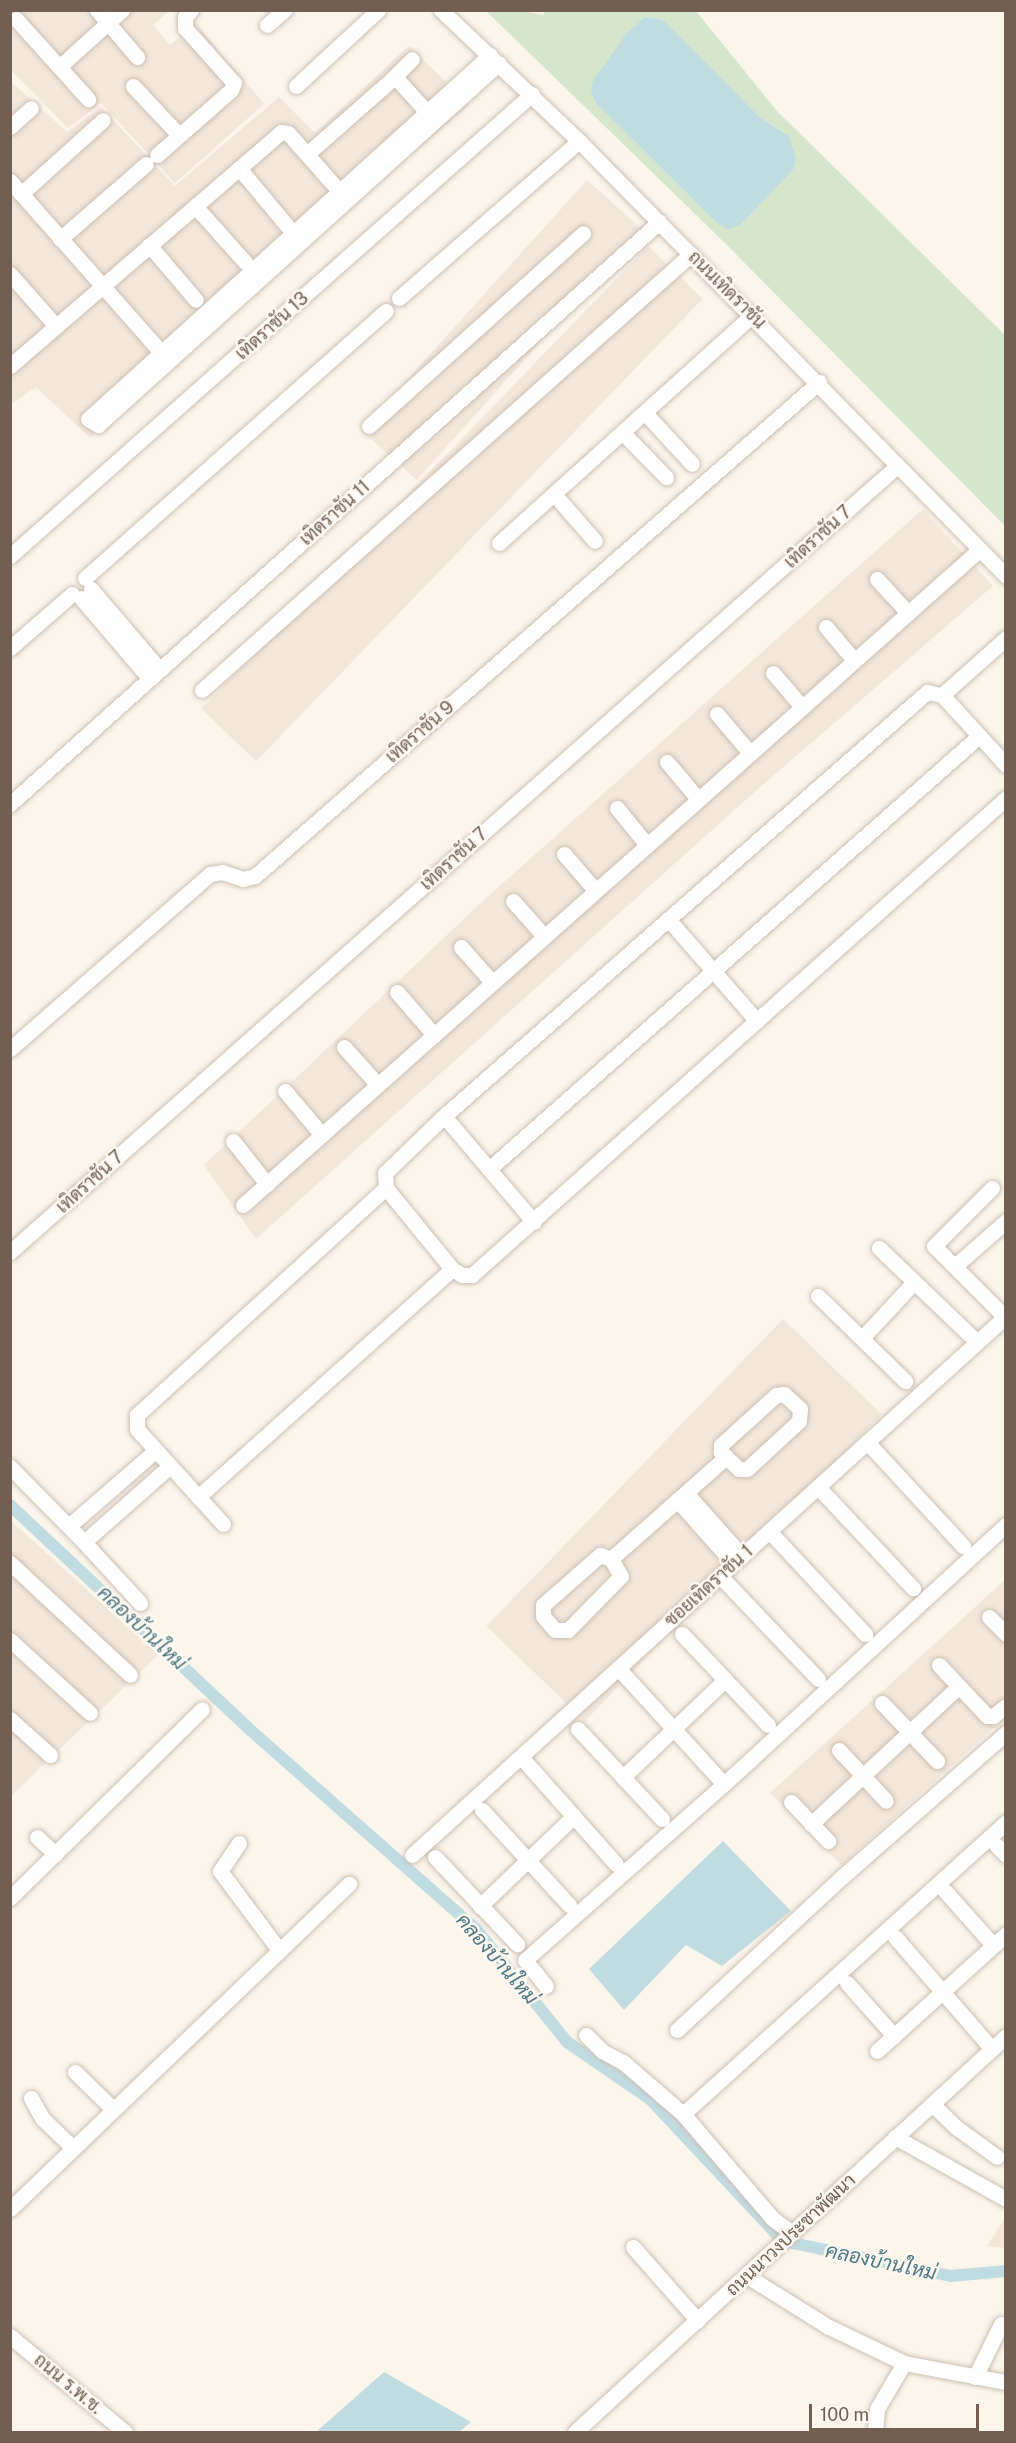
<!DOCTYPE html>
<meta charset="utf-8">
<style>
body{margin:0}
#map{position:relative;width:1016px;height:2443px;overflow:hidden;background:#fbf5ea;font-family:"Public Sans",Sarabun,sans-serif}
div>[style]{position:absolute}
.residential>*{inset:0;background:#f2e7d9;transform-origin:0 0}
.green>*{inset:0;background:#d5e7ca}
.water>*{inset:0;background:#c0dce3}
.canal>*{height:12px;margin:-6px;padding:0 6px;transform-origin:6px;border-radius:6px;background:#c0dce3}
.roads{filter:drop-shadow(0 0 2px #ccbeb1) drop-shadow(0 0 2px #ccbeb1)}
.minor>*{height:15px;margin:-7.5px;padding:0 7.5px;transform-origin:7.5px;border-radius:7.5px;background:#fff}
span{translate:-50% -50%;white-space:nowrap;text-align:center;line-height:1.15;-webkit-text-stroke:5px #fdf9f1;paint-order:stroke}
.street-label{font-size:18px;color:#735e50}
.water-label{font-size:20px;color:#4c7884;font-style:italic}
.frame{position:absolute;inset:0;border:12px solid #735e50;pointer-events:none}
.scale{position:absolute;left:809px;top:2404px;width:170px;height:27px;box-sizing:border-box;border:3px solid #735e50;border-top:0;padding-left:8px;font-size:18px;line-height:21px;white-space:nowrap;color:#735e50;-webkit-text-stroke:4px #fdf9f1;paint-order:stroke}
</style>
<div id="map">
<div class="residential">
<div style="clip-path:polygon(10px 11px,169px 11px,153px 25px,170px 45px,196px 23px,264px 104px,175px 183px,101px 103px,68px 128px,11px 70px)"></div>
<div style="clip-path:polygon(409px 46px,470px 105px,301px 248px,90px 438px,36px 387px,11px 404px,10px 81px,67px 132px,101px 107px,175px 186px,279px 97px,315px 133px)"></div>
<div style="left:587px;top:180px;width:74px;height:337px;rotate:42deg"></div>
<div style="left:648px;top:246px;width:76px;height:643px;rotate:44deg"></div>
<div style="clip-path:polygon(923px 509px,993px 586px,759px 788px,256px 1239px,204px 1165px,485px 899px)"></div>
<div style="left:783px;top:1319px;width:137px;height:427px;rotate:44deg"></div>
<div style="clip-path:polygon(10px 1520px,158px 1655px,11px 1796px,10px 1796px)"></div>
<div style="clip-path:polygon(1005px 1580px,1005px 1718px,841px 1865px,770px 1793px)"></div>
<div style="clip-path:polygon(1005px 2218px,1005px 2248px,987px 2246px)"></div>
</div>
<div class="green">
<div style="clip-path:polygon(evenodd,546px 10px,696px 11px,777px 111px,1005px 335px,1005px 526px,727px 245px,486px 11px,524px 11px,543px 15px,546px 10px,717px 75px,761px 118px,789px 136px,593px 81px,717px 75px)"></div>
</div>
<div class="water">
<div style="clip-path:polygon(645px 17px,663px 20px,761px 118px,789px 136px,796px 158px,793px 170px,739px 226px,726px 229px,713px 219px,596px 103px,591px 92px,593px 81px,626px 34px)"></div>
<div style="clip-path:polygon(723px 1841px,791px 1911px,722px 1966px,686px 1945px,624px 2010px,589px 1969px)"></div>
<div style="clip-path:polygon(384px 2372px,471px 2422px,459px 2432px,316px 2432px)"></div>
</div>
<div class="canal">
<div style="left:10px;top:1505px;width:326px;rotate:43.1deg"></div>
<div style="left:248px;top:1728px;width:305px;rotate:41.4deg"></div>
<div style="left:477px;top:1930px;width:144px;rotate:51.2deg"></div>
<div style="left:567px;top:2042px;width:101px;rotate:34.5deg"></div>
<div style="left:650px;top:2099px;width:195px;rotate:46.9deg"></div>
<div style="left:783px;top:2241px;width:171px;rotate:11.8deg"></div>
<div style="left:950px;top:2276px;width:56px;rotate:-5.1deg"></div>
</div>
<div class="roads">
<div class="minor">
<div style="left:97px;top:10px;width:62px;rotate:49.6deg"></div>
<div style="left:441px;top:10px;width:190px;rotate:43.5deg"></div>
<div style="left:579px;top:141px;width:610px;rotate:45.53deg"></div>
<div style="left:16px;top:19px;width:108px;rotate:48deg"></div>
<div style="left:267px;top:25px;width:23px;rotate:-41deg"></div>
<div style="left:490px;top:55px;width:542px;rotate:137.84deg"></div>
<div style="left:88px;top:419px;width:12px;rotate:31deg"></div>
<div style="left:98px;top:425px;width:540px;rotate:-42.07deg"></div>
<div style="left:59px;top:67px;width:85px;rotate:-42.1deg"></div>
<div style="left:392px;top:79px;width:28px;rotate:-45deg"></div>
<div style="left:133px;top:86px;width:67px;rotate:46.8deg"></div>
<div style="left:296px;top:86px;width:112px;rotate:-42.8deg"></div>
<div style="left:10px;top:127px;width:28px;rotate:-42deg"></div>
<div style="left:307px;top:154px;width:113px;rotate:-41.4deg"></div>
<div style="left:392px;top:79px;width:5px"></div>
<div style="left:397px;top:79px;width:55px;rotate:47.9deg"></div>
<div style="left:157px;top:155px;width:98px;rotate:-41.3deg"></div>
<div style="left:231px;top:90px;width:8px;rotate:-67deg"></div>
<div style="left:234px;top:83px;width:74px;rotate:-131.7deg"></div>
<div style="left:185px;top:28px;width:11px;rotate:-90deg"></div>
<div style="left:185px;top:17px;width:9px;rotate:-49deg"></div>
<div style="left:239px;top:168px;width:77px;rotate:50.3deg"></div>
<div style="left:10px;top:181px;width:237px;rotate:48.6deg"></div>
<div style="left:21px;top:194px;width:110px;rotate:-42.1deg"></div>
<div style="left:195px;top:206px;width:75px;rotate:48.2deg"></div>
<div style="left:60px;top:239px;width:114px;rotate:-41.1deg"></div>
<div style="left:149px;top:245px;width:72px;rotate:49.5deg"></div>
<div style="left:10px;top:274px;width:69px;rotate:48.5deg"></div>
<div style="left:399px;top:298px;width:239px;rotate:-41.1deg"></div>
<div style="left:10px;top:366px;width:358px;rotate:-40.8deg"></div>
<div style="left:281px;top:132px;width:7px;rotate:8deg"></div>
<div style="left:288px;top:133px;width:68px;rotate:48.6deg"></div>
<div style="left:645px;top:413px;width:69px;rotate:47.3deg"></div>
<div style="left:369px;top:426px;width:288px;rotate:-42deg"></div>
<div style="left:623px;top:433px;width:62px;rotate:45.7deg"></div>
<div style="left:554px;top:494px;width:62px;rotate:48.9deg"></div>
<div style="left:499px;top:543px;width:341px;rotate:-42deg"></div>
<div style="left:10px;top:556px;width:697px;rotate:-41.51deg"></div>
<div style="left:85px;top:578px;width:402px;rotate:-41.6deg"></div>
<div style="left:877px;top:579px;width:46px;rotate:47.6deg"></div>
<div style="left:91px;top:589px;width:106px;rotate:49.6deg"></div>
<div style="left:81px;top:598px;width:106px;rotate:49.6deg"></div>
<div style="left:826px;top:627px;width:43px;rotate:49.7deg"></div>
<div style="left:10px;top:648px;width:82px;rotate:-41.1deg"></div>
<div style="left:773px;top:673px;width:45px;rotate:49.5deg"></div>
<div style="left:202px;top:690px;width:655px;rotate:-41.72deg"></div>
<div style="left:942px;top:695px;width:86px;rotate:-41.7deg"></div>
<div style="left:717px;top:714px;width:51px;rotate:49.8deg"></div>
<div style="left:667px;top:762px;width:48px;rotate:50deg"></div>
<div style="left:1006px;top:765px;width:95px;rotate:-132.4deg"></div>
<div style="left:942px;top:695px;width:15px;rotate:-169deg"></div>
<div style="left:927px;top:692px;width:643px;rotate:138.72deg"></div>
<div style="left:444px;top:1116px;width:82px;rotate:136deg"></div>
<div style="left:385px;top:1173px;width:15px;rotate:86deg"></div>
<div style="left:386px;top:1188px;width:104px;rotate:50.8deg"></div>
<div style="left:452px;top:1269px;width:12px;rotate:31deg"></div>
<div style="left:462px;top:1275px;width:10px"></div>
<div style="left:472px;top:1275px;width:716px;rotate:-41.77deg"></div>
<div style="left:10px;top:804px;width:872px;rotate:-41.88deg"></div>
<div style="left:617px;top:808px;width:48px;rotate:51deg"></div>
<div style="left:564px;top:854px;width:48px;rotate:49.3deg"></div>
<div style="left:513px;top:901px;width:47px;rotate:48.5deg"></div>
<div style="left:668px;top:919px;width:135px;rotate:48.9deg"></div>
<div style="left:461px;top:947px;width:47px;rotate:48.5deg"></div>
<div style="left:397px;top:992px;width:57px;rotate:49.3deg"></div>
<div style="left:344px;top:1047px;width:50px;rotate:48.3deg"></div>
<div style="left:10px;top:1049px;width:266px;rotate:-41.2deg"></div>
<div style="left:210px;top:874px;width:12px;rotate:-9deg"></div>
<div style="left:222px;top:872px;width:22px;rotate:18deg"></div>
<div style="left:243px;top:879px;width:12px;rotate:-14deg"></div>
<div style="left:255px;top:876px;width:750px;rotate:-41.21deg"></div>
<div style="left:285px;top:1091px;width:57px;rotate:49.9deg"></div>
<div style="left:444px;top:1116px;width:139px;rotate:49.7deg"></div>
<div style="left:233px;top:1141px;width:55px;rotate:51.7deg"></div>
<div style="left:489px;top:1169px;width:654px;rotate:-41.47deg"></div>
<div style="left:992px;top:1188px;width:82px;rotate:135deg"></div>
<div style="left:934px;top:1246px;width:100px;rotate:45deg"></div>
<div style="left:243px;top:1205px;width:985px;rotate:-41.67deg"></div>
<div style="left:879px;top:1248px;width:136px;rotate:43.8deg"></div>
<div style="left:10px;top:1252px;width:1185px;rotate:-41.55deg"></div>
<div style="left:955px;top:1266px;width:68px;rotate:-41.4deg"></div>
<div style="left:818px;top:1296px;width:122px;rotate:44.3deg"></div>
<div style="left:862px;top:1338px;width:76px;rotate:-47.1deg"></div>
<div style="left:784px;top:1394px;width:22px;rotate:43deg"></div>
<div style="left:800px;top:1409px;width:12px;rotate:95deg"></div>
<div style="left:799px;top:1421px;width:71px;rotate:137.3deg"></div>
<div style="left:747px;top:1469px;width:8px;rotate:180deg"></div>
<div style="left:739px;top:1469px;width:25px;rotate:-137deg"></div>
<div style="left:721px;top:1452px;width:7px;rotate:-90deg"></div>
<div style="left:721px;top:1445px;width:74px;rotate:-42.3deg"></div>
<div style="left:776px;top:1395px;width:8px;rotate:-7deg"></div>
<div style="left:867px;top:1442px;width:142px;rotate:47.3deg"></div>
<div style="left:10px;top:1467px;width:105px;rotate:45.4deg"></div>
<div style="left:84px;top:1542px;width:115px;rotate:-41.5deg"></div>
<div style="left:818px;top:1487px;width:139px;rotate:46.8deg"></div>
<div style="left:686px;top:1493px;width:84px;rotate:48.4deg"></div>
<div style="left:198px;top:1497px;width:341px;rotate:-41.9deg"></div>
<div style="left:678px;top:1501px;width:83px;rotate:48.4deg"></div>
<div style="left:223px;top:1524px;width:128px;rotate:-132.2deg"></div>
<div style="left:137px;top:1429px;width:14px;rotate:-90deg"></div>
<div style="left:137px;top:1415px;width:337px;rotate:-42.4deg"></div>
<div style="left:70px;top:1525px;width:114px;rotate:-41.1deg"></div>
<div style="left:769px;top:1531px;width:141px;rotate:47deg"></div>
<div style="left:84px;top:1542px;width:83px;rotate:47.4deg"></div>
<div style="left:600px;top:1555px;width:12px;rotate:20deg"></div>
<div style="left:611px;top:1559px;width:20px;rotate:60deg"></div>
<div style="left:621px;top:1576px;width:76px;rotate:134.5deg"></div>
<div style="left:568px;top:1630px;width:13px;rotate:180deg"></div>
<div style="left:555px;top:1630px;width:18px;rotate:-131deg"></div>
<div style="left:543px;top:1616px;width:11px;rotate:-90deg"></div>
<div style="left:543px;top:1605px;width:76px;rotate:-41.3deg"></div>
<div style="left:611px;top:1559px;width:154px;rotate:-41.6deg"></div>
<div style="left:10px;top:1563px;width:164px;rotate:43deg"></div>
<div style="left:720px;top:1576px;width:142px;rotate:46.4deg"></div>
<div style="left:989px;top:1617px;width:24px;rotate:45deg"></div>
<div style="left:682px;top:1634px;width:125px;rotate:46.6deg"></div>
<div style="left:10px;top:1640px;width:108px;rotate:42.4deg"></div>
<div style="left:939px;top:1665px;width:70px;rotate:46.7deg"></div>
<div style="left:987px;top:1716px;width:6px"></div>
<div style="left:993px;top:1716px;width:16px;rotate:-38deg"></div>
<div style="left:618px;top:1668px;width:157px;rotate:47.6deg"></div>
<div style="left:882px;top:1703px;width:80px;rotate:46.5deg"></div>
<div style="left:10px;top:1719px;width:54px;rotate:42deg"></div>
<div style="left:578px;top:1729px;width:123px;rotate:47deg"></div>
<div style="left:839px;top:1750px;width:69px;rotate:47.3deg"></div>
<div style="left:521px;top:1757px;width:143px;rotate:48.4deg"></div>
<div style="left:623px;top:1777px;width:141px;rotate:-43.6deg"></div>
<div style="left:791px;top:1802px;width:54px;rotate:46.5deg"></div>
<div style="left:482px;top:1810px;width:129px;rotate:47.5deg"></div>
<div style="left:811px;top:1824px;width:201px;rotate:-43deg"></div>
<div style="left:37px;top:1837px;width:25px;rotate:43deg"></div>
<div style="left:239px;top:1843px;width:34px;rotate:124deg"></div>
<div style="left:220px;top:1871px;width:99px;rotate:53.2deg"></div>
<div style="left:996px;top:1845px;width:14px;rotate:45deg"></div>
<div style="left:412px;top:1855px;width:802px;rotate:-42.22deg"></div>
<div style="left:435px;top:1857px;width:120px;rotate:46.7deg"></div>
<div style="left:945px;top:1891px;width:72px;rotate:48.4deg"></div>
<div style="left:10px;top:1898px;width:269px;rotate:-44.5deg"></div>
<div style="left:480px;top:1906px;width:130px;rotate:-43.8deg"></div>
<div style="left:895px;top:1937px;width:148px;rotate:49.1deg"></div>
<div style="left:847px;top:1983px;width:71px;rotate:48.4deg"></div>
<div style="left:546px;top:1986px;width:33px;rotate:-129deg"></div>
<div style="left:525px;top:1960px;width:266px;rotate:-41.5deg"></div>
<div style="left:724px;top:1784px;width:383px;rotate:-42.6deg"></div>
<div style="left:677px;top:2030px;width:226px;rotate:-42.9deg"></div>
<div style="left:843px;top:1876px;width:217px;rotate:-41.3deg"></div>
<div style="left:586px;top:2035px;width:23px;rotate:45deg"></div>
<div style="left:602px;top:2051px;width:24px;rotate:28deg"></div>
<div style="left:623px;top:2062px;width:79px;rotate:40.9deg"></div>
<div style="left:683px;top:2114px;width:138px;rotate:49.4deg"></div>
<div style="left:773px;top:2219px;width:24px;rotate:36deg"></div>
<div style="left:877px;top:2051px;width:174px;rotate:-42.2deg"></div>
<div style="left:75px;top:2072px;width:52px;rotate:44.2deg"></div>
<div style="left:31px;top:2098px;width:23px;rotate:61deg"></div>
<div style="left:42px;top:2118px;width:43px;rotate:44.1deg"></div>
<div style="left:932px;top:2104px;width:35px;rotate:44deg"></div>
<div style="left:957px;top:2128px;width:49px;rotate:35.9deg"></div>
<div style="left:683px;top:2114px;width:435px;rotate:-42.1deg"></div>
<div style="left:895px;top:2137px;width:127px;rotate:29.2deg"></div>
<div style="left:10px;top:2209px;width:470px;rotate:-43.8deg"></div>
<div style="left:633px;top:2247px;width:98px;rotate:48.7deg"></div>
<div style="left:747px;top:2276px;width:97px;rotate:31.9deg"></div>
<div style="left:829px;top:2327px;width:83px;rotate:25.6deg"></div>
<div style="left:904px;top:2363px;width:104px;rotate:10.6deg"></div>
<div style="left:10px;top:2336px;width:150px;rotate:39.9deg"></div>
<div style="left:975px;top:2377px;width:59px;rotate:-63.9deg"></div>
<div style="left:575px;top:2432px;width:585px;rotate:-42.58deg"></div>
<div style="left:875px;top:2432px;width:23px;rotate:-85deg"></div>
<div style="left:877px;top:2409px;width:53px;rotate:-59.6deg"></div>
</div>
</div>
<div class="street-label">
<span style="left:727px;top:290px;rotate:45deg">ถนนเทิดราชัน</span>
<span style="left:272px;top:326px;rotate:-42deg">เทิดราชัน 13</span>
<span style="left:335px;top:513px;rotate:-42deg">เทิดราชัน 11</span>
<span style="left:818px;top:537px;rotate:-42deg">เทิดราชัน 7</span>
<span style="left:420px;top:732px;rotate:-41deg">เทิดราชัน 9</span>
<span style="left:454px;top:859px;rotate:-42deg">เทิดราชัน 7</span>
<span style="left:90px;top:1182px;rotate:-42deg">เทิดราชัน 7</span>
<span style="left:709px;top:1586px;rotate:-42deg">ซอยเทิดราชัน 1</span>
<span style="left:791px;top:2235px;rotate:-43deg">ถนนนาวงประชาพัฒนา</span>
<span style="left:68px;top:2384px;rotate:40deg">ถนน ร.พ.ช.</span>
</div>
<div class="water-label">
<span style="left:142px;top:1628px;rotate:43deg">คลองบ้านใหม่</span>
<span style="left:497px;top:1959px;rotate:49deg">คลองบ้านใหม่</span>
<span style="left:881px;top:2262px;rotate:12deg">คลองบ้านใหม่</span>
</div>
<div class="frame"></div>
<div class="scale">100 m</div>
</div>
